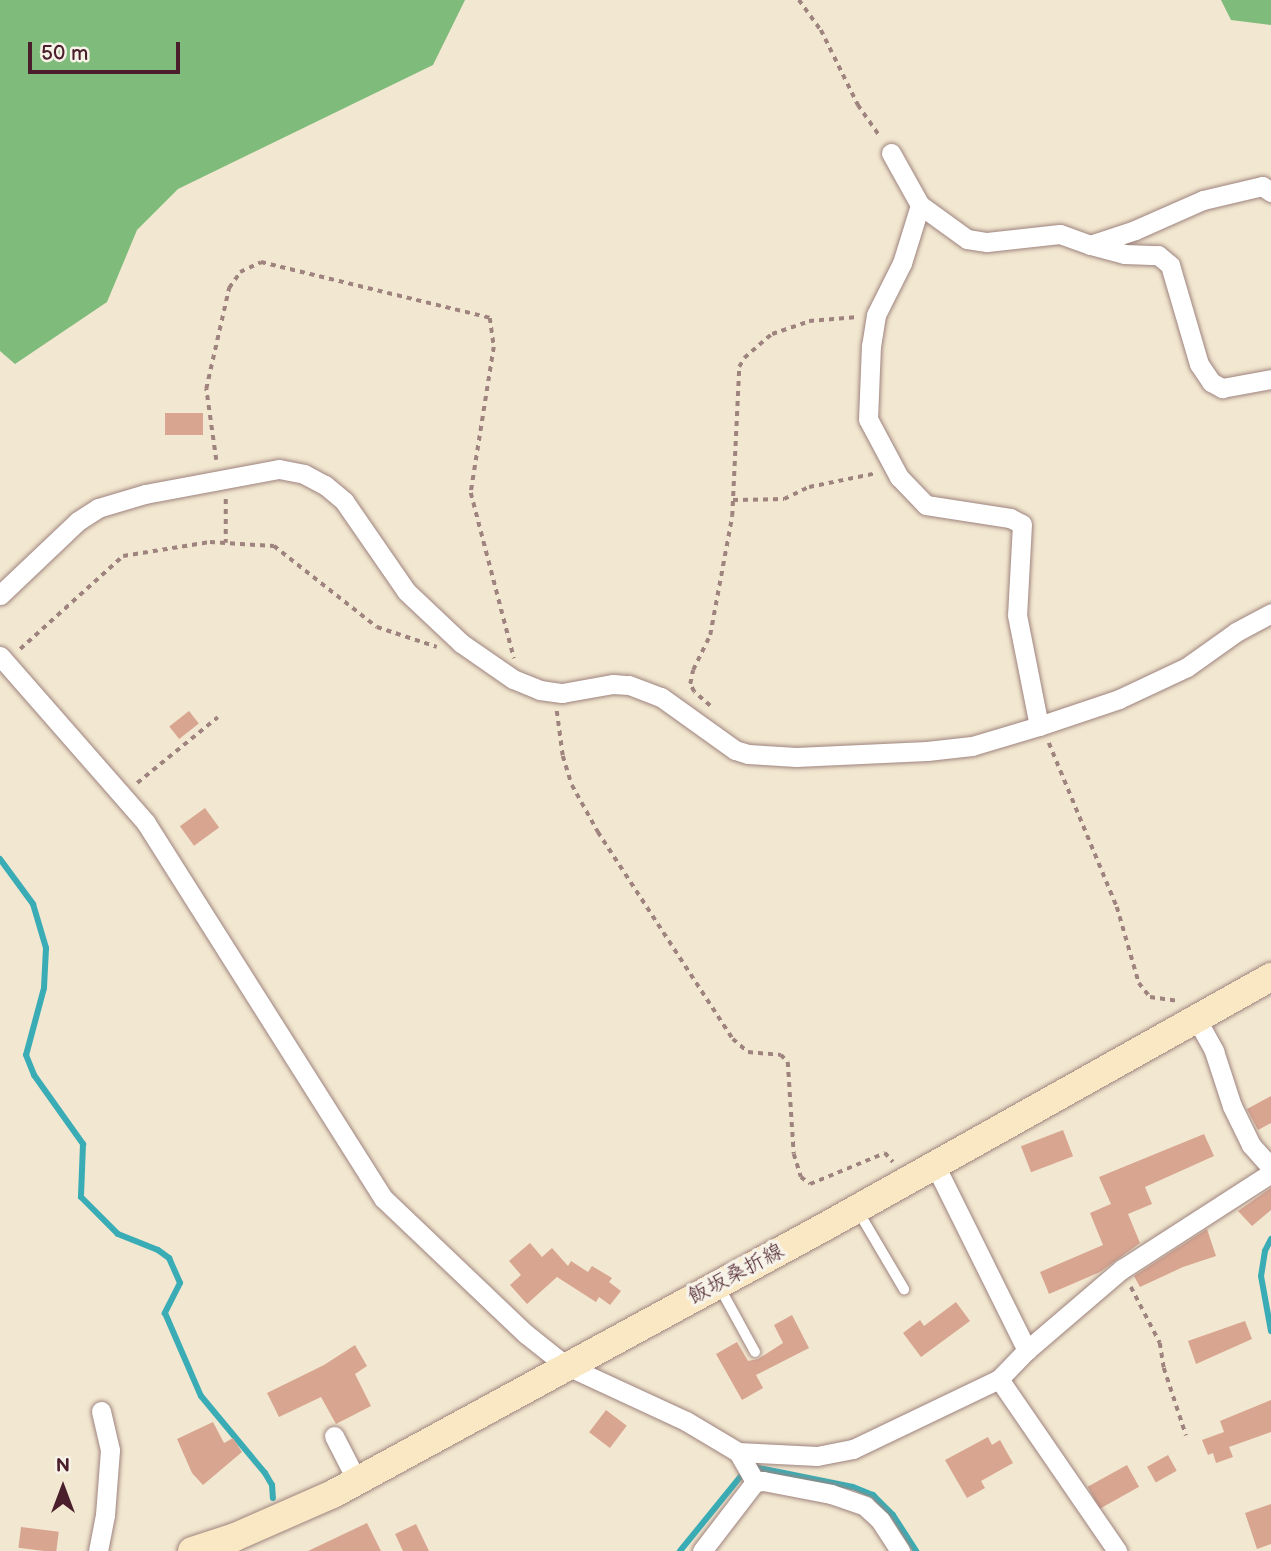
<!DOCTYPE html>
<meta charset="utf-8">
<style>
body{margin:0}
#map{position:relative;width:1271px;height:1551px;overflow:hidden;background:#f2e7d0;font-family:"Balsamiq Sans","Klee One",sans-serif}
div>[style]{position:absolute}
.forest>*{inset:0;background:#7fbb7a}
.stream>*{height:6px;margin:-3px;padding:0 3px;transform-origin:3px;border-radius:3px;background:#3aacb5}
.building>*{inset:0;background:#d8a591;transform-origin:0 0}
.path>*{height:3.5px;margin-top:-1.75px;transform-origin:0;background:repeating-linear-gradient(90deg,#9e837e 0 5px,transparent 0 10px)}
.roads{filter:drop-shadow(0 0 2px #9e837e) drop-shadow(0 0 2px #9e837e)}
.lane>*{height:10px;margin:-5px;padding:0 5px;transform-origin:5px;border-radius:5px;background:#fff}
.street>*{height:19px;margin:-9.5px;padding:0 9.5px;transform-origin:9.5px;border-radius:9.5px;background:#fff}
.secondary>*{height:28px;margin:-14px;padding:0 14px;transform-origin:14px;border-radius:14px;background:#fae7c3}
span{translate:-50% -50%;white-space:nowrap;text-align:center;line-height:1.15;-webkit-text-stroke:7px #f7f3e8;paint-order:stroke}
.street-label{font-size:21px;color:#4a1f2b}
.north{position:absolute;left:28px;top:1453px;width:70px;height:70px;-webkit-text-stroke:5px #f7f3e8;paint-order:stroke;rotate:0deg;font-size:19px;font-weight:700;line-height:28px;text-align:center;color:#4a1f2b}
.north::after{content:'';display:block;margin:auto;width:24px;height:32px;background:#4a1f2b;clip-path:polygon(50% 0,100% 100%,50% 72%,0 100%)}
.scale{position:absolute;left:28px;top:42px;width:152px;height:32px;box-sizing:border-box;border:4px solid #4a1f2b;border-top:0;padding-left:9px;font-size:21px;line-height:24px;white-space:nowrap;color:#4a1f2b;-webkit-text-stroke:5px #f7f3e8;paint-order:stroke}
</style>
<div id="map">
<div class="forest">
<div style="clip-path:polygon(0 0,465px 0,433px 65px,178px 189px,137px 230px,107px 302px,15px 364px,0 351px)"></div>
<div style="clip-path:polygon(1221px 0,1271px 0,1271px 25px,1231px 20px)"></div>
</div>
<div class="stream">
<div style="left:0;top:859px;width:56px;rotate:53.7deg"></div>
<div style="left:33px;top:904px;width:46px;rotate:73.5deg"></div>
<div style="left:46px;top:948px;width:40px;rotate:92.9deg"></div>
<div style="left:44px;top:988px;width:69px;rotate:105deg"></div>
<div style="left:26px;top:1055px;width:22px;rotate:68deg"></div>
<div style="left:34px;top:1075px;width:85px;rotate:54.6deg"></div>
<div style="left:83px;top:1144px;width:53px;rotate:92.2deg"></div>
<div style="left:81px;top:1197px;width:52px;rotate:45deg"></div>
<div style="left:118px;top:1234px;width:43px;rotate:21.8deg"></div>
<div style="left:158px;top:1250px;width:14px;rotate:36deg"></div>
<div style="left:169px;top:1258px;width:27px;rotate:66deg"></div>
<div style="left:180px;top:1283px;width:34px;rotate:117deg"></div>
<div style="left:165px;top:1313px;width:90px;rotate:66.6deg"></div>
<div style="left:201px;top:1396px;width:100px;rotate:50.3deg"></div>
<div style="left:265px;top:1473px;width:14px;rotate:60deg"></div>
<div style="left:272px;top:1485px;width:13px;rotate:86deg"></div>
<div style="left:1271px;top:1239px;width:13px;rotate:117deg"></div>
<div style="left:1265px;top:1251px;width:25px;rotate:99deg"></div>
<div style="left:1261px;top:1276px;width:56px;rotate:79.7deg"></div>
<div style="left:680px;top:1551px;width:109px;rotate:-50.9deg"></div>
<div style="left:749px;top:1466px;width:106px;rotate:11.4deg"></div>
<div style="left:853px;top:1487px;width:22px;rotate:22deg"></div>
<div style="left:873px;top:1495px;width:28px;rotate:45deg"></div>
<div style="left:893px;top:1515px;width:43px;rotate:57.4deg"></div>
</div>
<div class="building">
<div style="left:165px;top:413px;width:38px;height:22px"></div>
<div style="left:189px;top:711px;width:16px;height:25px;rotate:52deg"></div>
<div style="left:205px;top:808px;width:24px;height:31px;rotate:54deg"></div>
<div style="clip-path:polygon(1271px 1096px,1271px 1123px,1258px 1130px,1247px 1109px)"></div>
<div style="left:1063px;top:1130px;width:28px;height:45px;rotate:69deg"></div>
<div style="clip-path:polygon(1204px 1134px,1214px 1156px,1145px 1187px,1152px 1204px,1128px 1214px,1140px 1243px,1100px 1272px,1049px 1294px,1040px 1272px,1103px 1245px,1090px 1213px,1111px 1204px,1099px 1177px)"></div>
<div style="clip-path:polygon(1271px 1188px,1271px 1210px,1252px 1226px,1238px 1211px)"></div>
<div style="clip-path:polygon(1207px 1229px,1216px 1256px,1183px 1267px,1140px 1287px,1134px 1276px)"></div>
<div style="clip-path:polygon(530px 1243px,542px 1257px,552px 1248px,568px 1266px,571px 1261px,588px 1272px,592px 1266px,612px 1278px,609px 1282px,621px 1291px,610px 1305px,599px 1297px,596px 1302px,557px 1277px,527px 1304px,510px 1285px,521px 1275px,509px 1261px)"></div>
<div style="clip-path:polygon(956px 1302px,970px 1321px,921px 1357px,903px 1333px,920px 1320px,924px 1326px)"></div>
<div style="clip-path:polygon(792px 1315px,809px 1348px,756px 1375px,763px 1388px,742px 1400px,716px 1354px,737px 1342px,748px 1361px,758px 1359px,783px 1343px,774px 1325px)"></div>
<div style="clip-path:polygon(1245px 1321px,1252px 1339px,1196px 1364px,1188px 1341px)"></div>
<div style="clip-path:polygon(355px 1345px,367px 1366px,355px 1374px,371px 1406px,336px 1424px,321px 1397px,279px 1417px,267px 1393px,324px 1365px)"></div>
<div style="clip-path:polygon(1271px 1400px,1271px 1432px,1229px 1447px,1233px 1457px,1216px 1463px,1213px 1453px,1208px 1455px,1202px 1440px,1224px 1432px,1220px 1421px)"></div>
<div style="left:606px;top:1410px;width:26px;height:28px;rotate:37deg"></div>
<div style="clip-path:polygon(213px 1422px,224px 1443px,233px 1438px,242px 1452px,203px 1485px,192px 1473px,177px 1439px)"></div>
<div style="clip-path:polygon(988px 1437px,992px 1445px,1000px 1440px,1013px 1463px,981px 1481px,985px 1488px,967px 1498px,945px 1460px)"></div>
<div style="left:1168px;top:1455px;width:18px;height:24px;rotate:61deg"></div>
<div style="left:1127px;top:1465px;width:25px;height:45px;rotate:61deg"></div>
<div style="clip-path:polygon(1271px 1504px,1271px 1544px,1257px 1549px,1245px 1513px)"></div>
<div style="clip-path:polygon(367px 1523px,381px 1551px,308px 1551px)"></div>
<div style="clip-path:polygon(416px 1524px,429px 1551px,403px 1551px,395px 1534px)"></div>
<div style="left:21px;top:1527px;width:38px;height:21px;rotate:7deg"></div>
</div>
<div class="path">
<div style="left:799px;top:0;width:37px;rotate:54deg"></div>
<div style="left:821px;top:30px;width:84px;rotate:63.7deg"></div>
<div style="left:858px;top:105px;width:39px;rotate:55deg"></div>
<div style="left:216px;top:460px;width:72px;rotate:-98deg"></div>
<div style="left:206px;top:389px;width:104px;rotate:-77.2deg"></div>
<div style="left:229px;top:288px;width:19px;rotate:-55deg"></div>
<div style="left:240px;top:272px;width:23px;rotate:-25deg"></div>
<div style="left:261px;top:262px;width:236px;rotate:13.7deg"></div>
<div style="left:490px;top:318px;width:29px;rotate:82deg"></div>
<div style="left:494px;top:347px;width:148px;rotate:99deg"></div>
<div style="left:471px;top:493px;width:171px;rotate:75.4deg"></div>
<div style="left:226px;top:499px;width:44px;rotate:90deg"></div>
<div style="left:733px;top:500px;width:51px;rotate:-1.1deg"></div>
<div style="left:784px;top:499px;width:28px;rotate:-26deg"></div>
<div style="left:809px;top:487px;width:69px;rotate:-11.6deg"></div>
<div style="left:20px;top:649px;width:139px;rotate:-42.1deg"></div>
<div style="left:123px;top:556px;width:88px;rotate:-9.1deg"></div>
<div style="left:210px;top:542px;width:64px;rotate:3.6deg"></div>
<div style="left:274px;top:546px;width:131px;rotate:38.2deg"></div>
<div style="left:377px;top:627px;width:63px;rotate:18.4deg"></div>
<div style="left:710px;top:706px;width:21px;rotate:-139deg"></div>
<div style="left:694px;top:692px;width:9px;rotate:-117deg"></div>
<div style="left:690px;top:684px;width:14px;rotate:-78deg"></div>
<div style="left:693px;top:670px;width:39px;rotate:-64deg"></div>
<div style="left:710px;top:635px;width:121px;rotate:-79.5deg"></div>
<div style="left:732px;top:516px;width:149px;rotate:-87.3deg"></div>
<div style="left:739px;top:367px;width:10px;rotate:-61deg"></div>
<div style="left:744px;top:358px;width:37px;rotate:-41deg"></div>
<div style="left:772px;top:334px;width:39px;rotate:-19deg"></div>
<div style="left:809px;top:321px;width:49px;rotate:-4.7deg"></div>
<div style="left:557px;top:711px;width:45px;rotate:82.4deg"></div>
<div style="left:563px;top:756px;width:30px;rotate:73deg"></div>
<div style="left:572px;top:785px;width:54px;rotate:61deg"></div>
<div style="left:598px;top:832px;width:247px;rotate:56.9deg"></div>
<div style="left:733px;top:1039px;width:20px;rotate:41deg"></div>
<div style="left:748px;top:1052px;width:33px;rotate:5deg"></div>
<div style="left:781px;top:1055px;width:10px;rotate:45deg"></div>
<div style="left:788px;top:1062px;width:92px;rotate:86.3deg"></div>
<div style="left:794px;top:1154px;width:24px;rotate:73deg"></div>
<div style="left:801px;top:1177px;width:11px;rotate:38deg"></div>
<div style="left:810px;top:1184px;width:81px;rotate:-22.5deg"></div>
<div style="left:885px;top:1153px;width:12px;rotate:48deg"></div>
<div style="left:1049px;top:743px;width:178px;rotate:67.5deg"></div>
<div style="left:1117px;top:907px;width:79px;rotate:73.9deg"></div>
<div style="left:1139px;top:983px;width:18px;rotate:52deg"></div>
<div style="left:1150px;top:997px;width:29px;rotate:8deg"></div>
<div style="left:137px;top:783px;width:104px;rotate:-39.2deg"></div>
<div style="left:1131px;top:1287px;width:63px;rotate:62.6deg"></div>
<div style="left:1160px;top:1343px;width:25px;rotate:81deg"></div>
<div style="left:1164px;top:1368px;width:71px;rotate:71.8deg"></div>
</div>
<div class="roads">
<div class="lane">
<div style="left:858px;top:1211px;width:91px;rotate:59.5deg"></div>
<div style="left:720px;top:1288px;width:73px;rotate:61.3deg"></div>
</div>
<div class="street">
<div style="left:891px;top:153px;width:60px;rotate:60.9deg"></div>
<div style="left:920px;top:205px;width:61px;rotate:107.2deg"></div>
<div style="left:902px;top:263px;width:58px;rotate:116.6deg"></div>
<div style="left:876px;top:315px;width:30px;rotate:99deg"></div>
<div style="left:871px;top:345px;width:74px;rotate:92.3deg"></div>
<div style="left:868px;top:419px;width:66px;rotate:61.9deg"></div>
<div style="left:899px;top:477px;width:39px;rotate:46deg"></div>
<div style="left:926px;top:505px;width:85px;rotate:8.8deg"></div>
<div style="left:1010px;top:518px;width:13px;rotate:27deg"></div>
<div style="left:1022px;top:524px;width:91px;rotate:93.1deg"></div>
<div style="left:1017px;top:615px;width:113px;rotate:78.8deg"></div>
<div style="left:920px;top:205px;width:58px;rotate:35.9deg"></div>
<div style="left:967px;top:239px;width:20px;rotate:9deg"></div>
<div style="left:987px;top:242px;width:73px;rotate:-6.3deg"></div>
<div style="left:1060px;top:234px;width:32px;rotate:20deg"></div>
<div style="left:1090px;top:245px;width:47px;rotate:-18.4deg"></div>
<div style="left:1135px;top:230px;width:74px;rotate:-23.8deg"></div>
<div style="left:1203px;top:200px;width:61px;rotate:-13.3deg"></div>
<div style="left:1262px;top:186px;width:11px;rotate:34deg"></div>
<div style="left:1091px;top:245px;width:34px;rotate:15deg"></div>
<div style="left:1124px;top:254px;width:34px;rotate:2deg"></div>
<div style="left:1158px;top:255px;width:16px;rotate:40deg"></div>
<div style="left:1170px;top:265px;width:103px;rotate:73.7deg"></div>
<div style="left:1199px;top:364px;width:22px;rotate:56deg"></div>
<div style="left:1211px;top:382px;width:13px;rotate:29deg"></div>
<div style="left:1222px;top:388px;width:50px;rotate:-10.4deg"></div>
<div style="left:0;top:595px;width:108px;rotate:-43.5deg"></div>
<div style="left:78px;top:521px;width:24px;rotate:-33deg"></div>
<div style="left:98px;top:508px;width:49px;rotate:-16.6deg"></div>
<div style="left:145px;top:494px;width:136px;rotate:-10.6deg"></div>
<div style="left:279px;top:469px;width:25px;rotate:11deg"></div>
<div style="left:304px;top:474px;width:24px;rotate:28deg"></div>
<div style="left:325px;top:485px;width:25px;rotate:40deg"></div>
<div style="left:344px;top:501px;width:109px;rotate:55.4deg"></div>
<div style="left:406px;top:591px;width:76px;rotate:43.4deg"></div>
<div style="left:461px;top:643px;width:63px;rotate:34.7deg"></div>
<div style="left:513px;top:679px;width:29px;rotate:22deg"></div>
<div style="left:540px;top:690px;width:22px;rotate:8deg"></div>
<div style="left:562px;top:693px;width:52px;rotate:-10deg"></div>
<div style="left:613px;top:684px;width:16px;rotate:4deg"></div>
<div style="left:629px;top:685px;width:34px;rotate:21deg"></div>
<div style="left:661px;top:697px;width:91px;rotate:35.6deg"></div>
<div style="left:735px;top:750px;width:14px;rotate:17deg"></div>
<div style="left:748px;top:754px;width:48px;rotate:3.6deg"></div>
<div style="left:796px;top:757px;width:131px;rotate:-2.6deg"></div>
<div style="left:927px;top:751px;width:45px;rotate:-6.3deg"></div>
<div style="left:972px;top:746px;width:70px;rotate:-16.6deg"></div>
<div style="left:1039px;top:726px;width:84px;rotate:-18.6deg"></div>
<div style="left:1119px;top:699px;width:75px;rotate:-25.2deg"></div>
<div style="left:1187px;top:667px;width:60px;rotate:-35.5deg"></div>
<div style="left:1236px;top:632px;width:40px;rotate:-28deg"></div>
<div style="left:0;top:656px;width:222px;rotate:48.8deg"></div>
<div style="left:146px;top:823px;width:444px;rotate:57.7deg"></div>
<div style="left:383px;top:1198px;width:197px;rotate:43.6deg"></div>
<div style="left:526px;top:1334px;width:50px;rotate:38.5deg"></div>
<div style="left:565px;top:1365px;width:133px;rotate:24.8deg"></div>
<div style="left:686px;top:1421px;width:61px;rotate:30.8deg"></div>
<div style="left:738px;top:1452px;width:34px;rotate:60deg"></div>
<div style="left:1196px;top:1018px;width:38px;rotate:61deg"></div>
<div style="left:1214px;top:1051px;width:58px;rotate:71.9deg"></div>
<div style="left:1232px;top:1106px;width:43px;rotate:64deg"></div>
<div style="left:1251px;top:1145px;width:30px;rotate:48deg"></div>
<div style="left:935px;top:1165px;width:207px;rotate:63.6deg"></div>
<div style="left:999px;top:1379px;width:209px;rotate:55.5deg"></div>
<div style="left:334px;top:1436px;width:51px;rotate:62.9deg"></div>
<div style="left:738px;top:1452px;width:79px;rotate:2.9deg"></div>
<div style="left:817px;top:1456px;width:37px;rotate:-11deg"></div>
<div style="left:853px;top:1449px;width:162px;rotate:-25.6deg"></div>
<div style="left:999px;top:1379px;width:40px;rotate:-46deg"></div>
<div style="left:1027px;top:1350px;width:125px;rotate:-40.5deg"></div>
<div style="left:1122px;top:1269px;width:177px;rotate:-32.8deg"></div>
<div style="left:98px;top:1551px;width:37px;rotate:-79deg"></div>
<div style="left:105px;top:1515px;width:65px;rotate:-85.6deg"></div>
<div style="left:110px;top:1450px;width:40px;rotate:-103deg"></div>
<div style="left:702px;top:1551px;width:87px;rotate:-52.5deg"></div>
<div style="left:755px;top:1482px;width:8px;rotate:-7deg"></div>
<div style="left:763px;top:1481px;width:69px;rotate:10.8deg"></div>
<div style="left:831px;top:1494px;width:36px;rotate:19deg"></div>
<div style="left:865px;top:1506px;width:21px;rotate:43deg"></div>
<div style="left:880px;top:1520px;width:37px;rotate:57deg"></div>
</div>
<div class="secondary">
<div style="left:192px;top:1551px;width:45px;rotate:-18deg"></div>
<div style="left:235px;top:1537px;width:107px;rotate:-23.7deg"></div>
<div style="left:333px;top:1494px;width:563px;rotate:-28.52deg"></div>
<div style="left:828px;top:1225px;width:508px;rotate:-29.24deg"></div>
</div>
</div>
<div class="street-label">
<span style="left:736px;top:1274px;rotate:-28deg">飯坂桑折線</span>
</div>
<div class="north">N</div>
<div class="scale">50 m</div>
</div>
